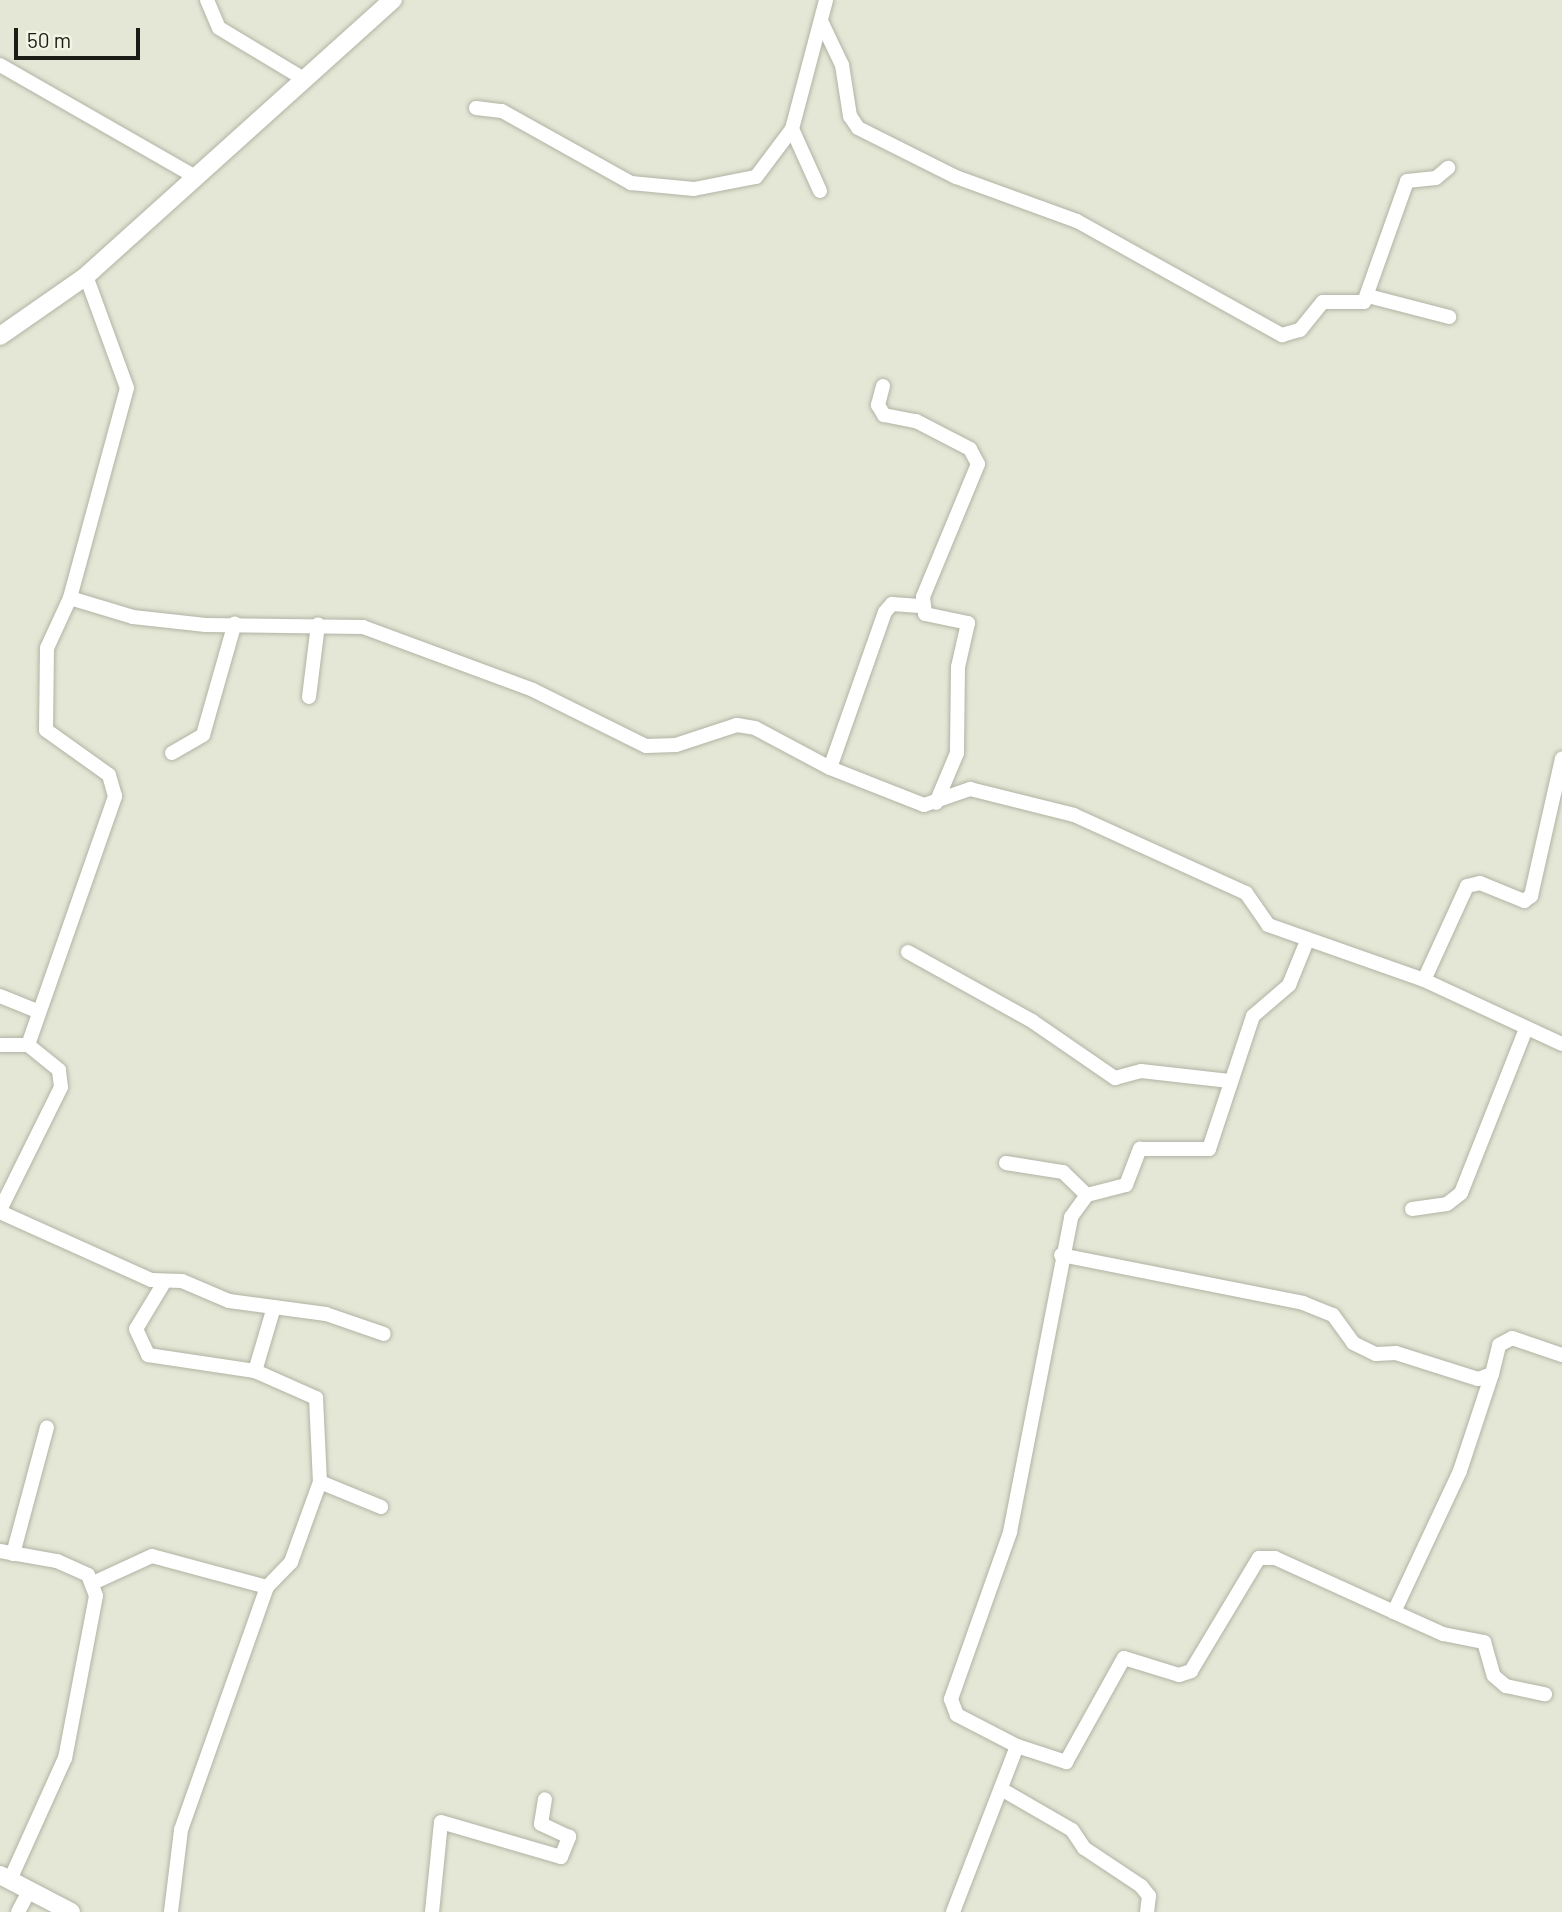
<!DOCTYPE html>
<style>
body{margin:0}
#map{position:relative;width:1562px;height:1912px;overflow:hidden;background:#e5e7d6;font-family:Barlow,sans-serif}
div>[style]{position:absolute}
.roads{filter:drop-shadow(0 0 2px #b1b3a4) drop-shadow(0 0 2px #b1b3a4)}
.minor>*{height:14px;margin:-7px;padding:0 7px;transform-origin:7px;border-radius:7px;background:#fff}
.tertiary>*{height:18px;margin:-9px;padding:0 9px;transform-origin:9px;border-radius:9px;background:#fff}
span{translate:-50% -50%;white-space:nowrap;text-align:center;line-height:1.15;-webkit-text-stroke:5px #f2f4e4;paint-order:stroke}
.scale{position:absolute;left:14px;top:28px;width:126px;height:32px;box-sizing:border-box;border:4px solid #1b1c16;border-top:0;padding-left:9px;font-size:21px;line-height:24px;white-space:nowrap;color:#1b1c16;-webkit-text-stroke:5px #f2f4e4;paint-order:stroke}
</style>
<div id="map">
<div class="roads">
<div class="minor">
<div style="left:207px;top:0;width:30px;rotate:67deg"></div>
<div style="left:219px;top:28px;width:99px;rotate:31deg"></div>
<div style="left:821px;top:21px;width:49px;rotate:64.5deg"></div>
<div style="left:842px;top:65px;width:52px;rotate:81.1deg"></div>
<div style="left:850px;top:116px;width:14px;rotate:56deg"></div>
<div style="left:858px;top:128px;width:110px;rotate:26.6deg"></div>
<div style="left:956px;top:177px;width:129px;rotate:20deg"></div>
<div style="left:1077px;top:221px;width:235px;rotate:29.1deg"></div>
<div style="left:1282px;top:335px;width:19px;rotate:-16deg"></div>
<div style="left:1300px;top:330px;width:36px;rotate:-51deg"></div>
<div style="left:1323px;top:302px;width:41px"></div>
<div style="left:1364px;top:302px;width:128px;rotate:-70.4deg"></div>
<div style="left:1407px;top:181px;width:29px;rotate:-6deg"></div>
<div style="left:1436px;top:178px;width:16px;rotate:-40deg"></div>
<div style="left:0;top:65px;width:227px;rotate:29.8deg"></div>
<div style="left:476px;top:108px;width:26px;rotate:7deg"></div>
<div style="left:502px;top:111px;width:148px;rotate:29.2deg"></div>
<div style="left:631px;top:183px;width:63px;rotate:5.4deg"></div>
<div style="left:694px;top:189px;width:63px;rotate:-11deg"></div>
<div style="left:756px;top:177px;width:60px;rotate:-53.1deg"></div>
<div style="left:792px;top:129px;width:133px;rotate:-75.2deg"></div>
<div style="left:792px;top:129px;width:68px;rotate:65.7deg"></div>
<div style="left:86px;top:276px;width:119px;rotate:69.9deg"></div>
<div style="left:127px;top:388px;width:218px;rotate:105.2deg"></div>
<div style="left:70px;top:598px;width:66px;rotate:16.8deg"></div>
<div style="left:133px;top:617px;width:73px;rotate:6.3deg"></div>
<div style="left:206px;top:625px;width:157px;rotate:0.7deg"></div>
<div style="left:363px;top:627px;width:181px;rotate:20.3deg"></div>
<div style="left:533px;top:690px;width:126px;rotate:26.4deg"></div>
<div style="left:646px;top:746px;width:30px;rotate:-2deg"></div>
<div style="left:676px;top:745px;width:64px;rotate:-18.2deg"></div>
<div style="left:737px;top:725px;width:18px;rotate:9deg"></div>
<div style="left:755px;top:728px;width:85px;rotate:28.1deg"></div>
<div style="left:830px;top:768px;width:101px;rotate:21.5deg"></div>
<div style="left:924px;top:805px;width:49px;rotate:-19.2deg"></div>
<div style="left:970px;top:789px;width:107px;rotate:14deg"></div>
<div style="left:1074px;top:815px;width:189px;rotate:24.4deg"></div>
<div style="left:1246px;top:893px;width:39px;rotate:55deg"></div>
<div style="left:1268px;top:925px;width:165px;rotate:19.4deg"></div>
<div style="left:1424px;top:980px;width:152px;rotate:24.9deg"></div>
<div style="left:1368px;top:296px;width:84px;rotate:14.5deg"></div>
<div style="left:883px;top:386px;width:20px;rotate:105deg"></div>
<div style="left:878px;top:405px;width:12px;rotate:59deg"></div>
<div style="left:884px;top:415px;width:33px;rotate:11deg"></div>
<div style="left:916px;top:421px;width:61px;rotate:27.4deg"></div>
<div style="left:970px;top:449px;width:17px;rotate:62deg"></div>
<div style="left:978px;top:464px;width:144px;rotate:112.5deg"></div>
<div style="left:923px;top:597px;width:17px;rotate:83deg"></div>
<div style="left:925px;top:614px;width:44px;rotate:11.8deg"></div>
<div style="left:968px;top:623px;width:45px;rotate:102.8deg"></div>
<div style="left:958px;top:667px;width:86px;rotate:90.7deg"></div>
<div style="left:957px;top:753px;width:54px;rotate:112.8deg"></div>
<div style="left:309px;top:697px;width:73px;rotate:-82.9deg"></div>
<div style="left:172px;top:753px;width:36px;rotate:-30deg"></div>
<div style="left:203px;top:735px;width:116px;rotate:-74.1deg"></div>
<div style="left:830px;top:768px;width:165px;rotate:-70.6deg"></div>
<div style="left:885px;top:612px;width:11px;rotate:-49deg"></div>
<div style="left:892px;top:604px;width:31px;rotate:4deg"></div>
<div style="left:908px;top:952px;width:142px;rotate:29.1deg"></div>
<div style="left:1032px;top:1021px;width:101px;rotate:34.5deg"></div>
<div style="left:1115px;top:1078px;width:27px;rotate:-15deg"></div>
<div style="left:1141px;top:1071px;width:89px;rotate:6.5deg"></div>
<div style="left:1424px;top:980px;width:103px;rotate:-65.4deg"></div>
<div style="left:1467px;top:886px;width:13px;rotate:-13deg"></div>
<div style="left:1480px;top:883px;width:48px;rotate:22.2deg"></div>
<div style="left:1524px;top:901px;width:9px;rotate:-36deg"></div>
<div style="left:1531px;top:896px;width:141px;rotate:-77.3deg"></div>
<div style="left:0;top:996px;width:40px;rotate:22deg"></div>
<div style="left:0;top:1045px;width:28px"></div>
<div style="left:1006px;top:1163px;width:58px;rotate:9deg"></div>
<div style="left:1063px;top:1172px;width:33px;rotate:44deg"></div>
<div style="left:1412px;top:1209px;width:35px;rotate:-8deg"></div>
<div style="left:1447px;top:1204px;width:18px;rotate:-38deg"></div>
<div style="left:1461px;top:1193px;width:176px;rotate:-68.4deg"></div>
<div style="left:0;top:1210px;width:137px;rotate:-63.6deg"></div>
<div style="left:61px;top:1087px;width:17px;rotate:-97deg"></div>
<div style="left:59px;top:1070px;width:40px;rotate:-141deg"></div>
<div style="left:28px;top:1045px;width:264px;rotate:-70.7deg"></div>
<div style="left:115px;top:796px;width:22px;rotate:-106deg"></div>
<div style="left:109px;top:775px;width:77px;rotate:-144.5deg"></div>
<div style="left:46px;top:730px;width:82px;rotate:-89.3deg"></div>
<div style="left:47px;top:648px;width:55px;rotate:-65.3deg"></div>
<div style="left:0;top:1212px;width:166px;rotate:24.2deg"></div>
<div style="left:151px;top:1280px;width:31px;rotate:2deg"></div>
<div style="left:182px;top:1281px;width:51px;rotate:23.1deg"></div>
<div style="left:229px;top:1301px;width:98px;rotate:7.6deg"></div>
<div style="left:326px;top:1314px;width:61px;rotate:19deg"></div>
<div style="left:1061px;top:1255px;width:247px;rotate:11.2deg"></div>
<div style="left:1303px;top:1303px;width:32px;rotate:22deg"></div>
<div style="left:1333px;top:1315px;width:34px;rotate:54deg"></div>
<div style="left:1353px;top:1343px;width:25px;rotate:26deg"></div>
<div style="left:1376px;top:1354px;width:20px;rotate:-3deg"></div>
<div style="left:1396px;top:1353px;width:86px;rotate:17.6deg"></div>
<div style="left:1478px;top:1379px;width:15px;rotate:-20deg"></div>
<div style="left:1492px;top:1374px;width:30px;rotate:-76deg"></div>
<div style="left:1499px;top:1345px;width:15px;rotate:-28deg"></div>
<div style="left:1512px;top:1338px;width:53px;rotate:18.8deg"></div>
<div style="left:165px;top:1281px;width:56px;rotate:121.1deg"></div>
<div style="left:136px;top:1329px;width:29px;rotate:65deg"></div>
<div style="left:148px;top:1355px;width:108px;rotate:8.5deg"></div>
<div style="left:274px;top:1307px;width:67px;rotate:106.5deg"></div>
<div style="left:255px;top:1371px;width:67px;rotate:23.9deg"></div>
<div style="left:316px;top:1398px;width:84px;rotate:87.3deg"></div>
<div style="left:320px;top:1482px;width:66px;rotate:22.3deg"></div>
<div style="left:1492px;top:1374px;width:102px;rotate:108.3deg"></div>
<div style="left:1460px;top:1471px;width:156px;rotate:115.1deg"></div>
<div style="left:1394px;top:1612px;width:54px;rotate:24.2deg"></div>
<div style="left:1443px;top:1634px;width:42px;rotate:11deg"></div>
<div style="left:1484px;top:1642px;width:35px;rotate:74deg"></div>
<div style="left:1494px;top:1676px;width:16px;rotate:40deg"></div>
<div style="left:1506px;top:1686px;width:40px;rotate:12deg"></div>
<div style="left:0;top:1551px;width:58px;rotate:10deg"></div>
<div style="left:57px;top:1561px;width:34px;rotate:24deg"></div>
<div style="left:88px;top:1575px;width:22px;rotate:69deg"></div>
<div style="left:96px;top:1596px;width:165px;rotate:100.8deg"></div>
<div style="left:65px;top:1758px;width:134px;rotate:114.3deg"></div>
<div style="left:13px;top:1554px;width:131px;rotate:-75deg"></div>
<div style="left:93px;top:1583px;width:65px;rotate:-24.6deg"></div>
<div style="left:152px;top:1556px;width:119px;rotate:15.1deg"></div>
<div style="left:267px;top:1587px;width:258px;rotate:109.5deg"></div>
<div style="left:181px;top:1830px;width:83px;rotate:97deg"></div>
<div style="left:267px;top:1587px;width:35px;rotate:-46deg"></div>
<div style="left:291px;top:1562px;width:85px;rotate:-70.1deg"></div>
<div style="left:1017px;top:1746px;width:52px;rotate:18.1deg"></div>
<div style="left:1066px;top:1762px;width:119px;rotate:-60.9deg"></div>
<div style="left:1124px;top:1658px;width:58px;rotate:17.2deg"></div>
<div style="left:1179px;top:1675px;width:13px;rotate:-18deg"></div>
<div style="left:1191px;top:1671px;width:132px;rotate:-59deg"></div>
<div style="left:1259px;top:1558px;width:16px"></div>
<div style="left:1275px;top:1558px;width:131px;rotate:24.4deg"></div>
<div style="left:1001px;top:1789px;width:82px;rotate:30deg"></div>
<div style="left:1072px;top:1830px;width:22px;rotate:56deg"></div>
<div style="left:1084px;top:1848px;width:69px;rotate:33.7deg"></div>
<div style="left:1141px;top:1886px;width:13px;rotate:51deg"></div>
<div style="left:1149px;top:1896px;width:16px;rotate:97deg"></div>
<div style="left:18px;top:1912px;width:26px;rotate:-62deg"></div>
<div style="left:432px;top:1912px;width:90px;rotate:-84.3deg"></div>
<div style="left:441px;top:1822px;width:125px;rotate:16.3deg"></div>
<div style="left:561px;top:1857px;width:22px;rotate:-68deg"></div>
<div style="left:569px;top:1837px;width:31px;rotate:-155deg"></div>
<div style="left:541px;top:1824px;width:25px;rotate:-81deg"></div>
<div style="left:953px;top:1912px;width:178px;rotate:-68.9deg"></div>
<div style="left:1017px;top:1746px;width:68px;rotate:-152.7deg"></div>
<div style="left:957px;top:1715px;width:17px;rotate:-111deg"></div>
<div style="left:951px;top:1699px;width:177px;rotate:-70.5deg"></div>
<div style="left:1010px;top:1532px;width:321px;rotate:-79deg"></div>
<div style="left:1071px;top:1217px;width:27px;rotate:-54deg"></div>
<div style="left:1087px;top:1195px;width:40px;rotate:-14.4deg"></div>
<div style="left:1126px;top:1185px;width:39px;rotate:-69deg"></div>
<div style="left:1140px;top:1149px;width:69px"></div>
<div style="left:1209px;top:1149px;width:140px;rotate:-71.7deg"></div>
<div style="left:1253px;top:1016px;width:48px;rotate:-40.7deg"></div>
<div style="left:1289px;top:985px;width:48px;rotate:-67.8deg"></div>
</div>
<div class="tertiary">
<div style="left:0;top:336px;width:105px;rotate:-34.9deg"></div>
<div style="left:86px;top:276px;width:413px;rotate:-42deg"></div>
<div style="left:0;top:1875px;width:80px;rotate:27.5deg"></div>
</div>
</div>
<div class="scale">50 m</div>
</div>
